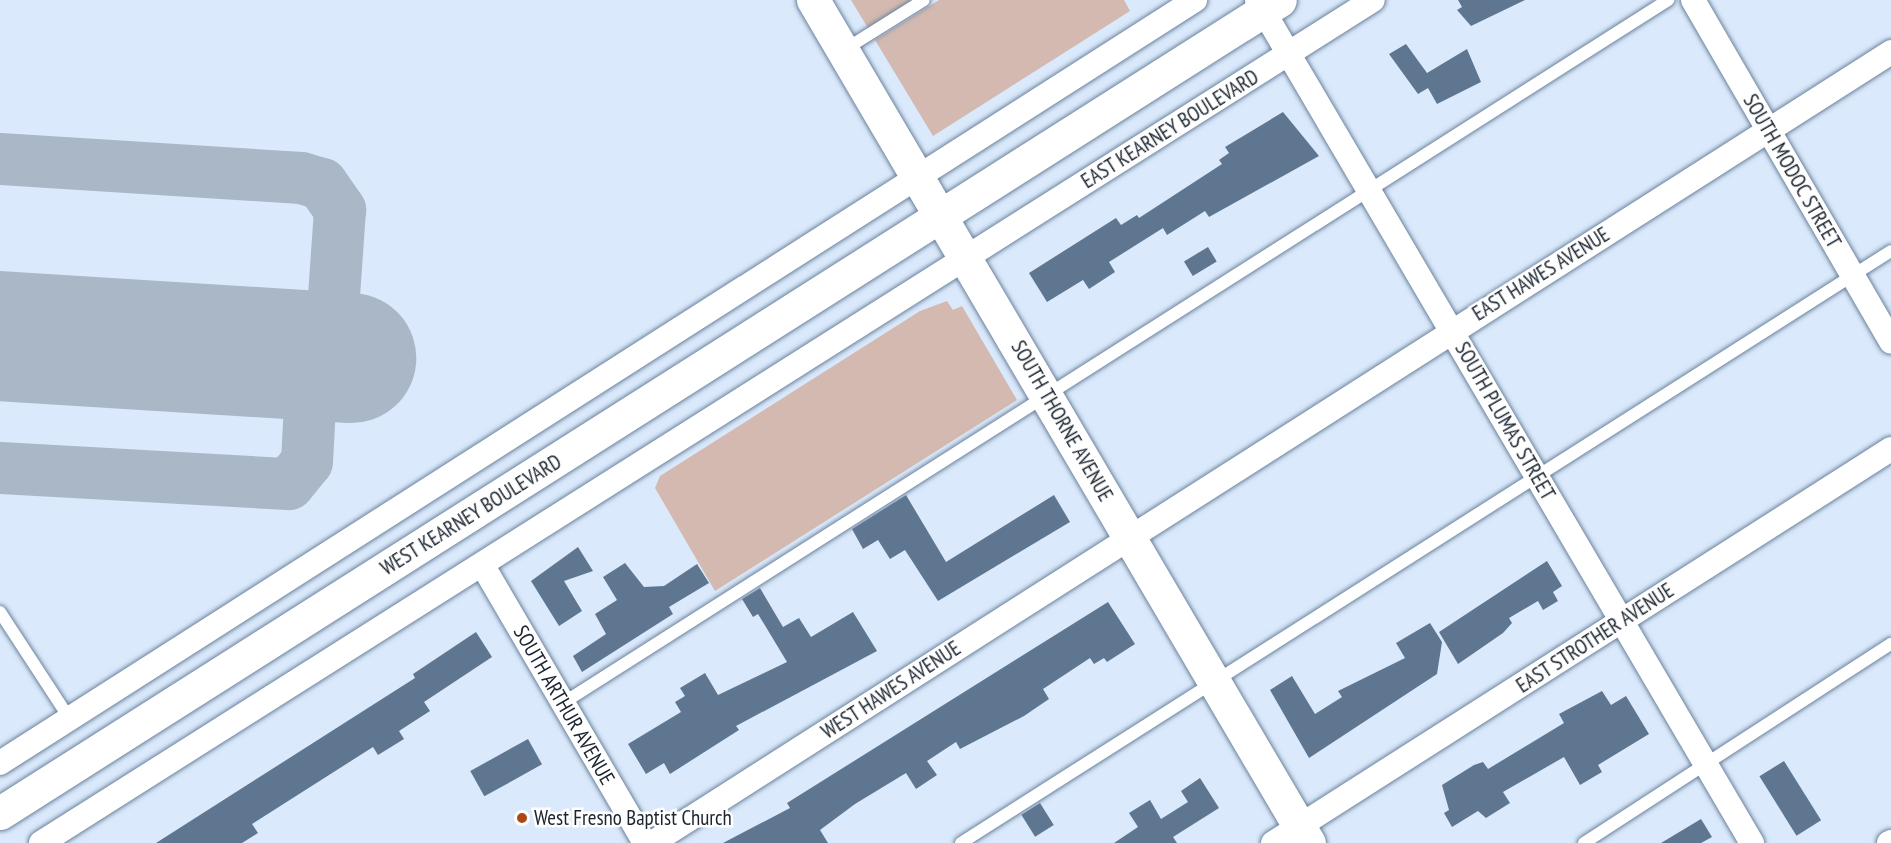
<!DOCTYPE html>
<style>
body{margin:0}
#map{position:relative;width:1891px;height:843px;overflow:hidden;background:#dae9fb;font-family:"PT Sans Narrow",sans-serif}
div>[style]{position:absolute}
.green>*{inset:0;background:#d3b9b0}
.taxiway>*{height:52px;margin:-26px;padding:0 26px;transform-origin:26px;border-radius:26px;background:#aab7c7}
.runway>*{height:130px;margin:-65px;padding:0 65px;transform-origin:65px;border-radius:65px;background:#aab7c7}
.building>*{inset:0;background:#5f7691;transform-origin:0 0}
.roads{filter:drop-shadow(0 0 2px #6b829d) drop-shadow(0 0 2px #6b829d)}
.service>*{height:12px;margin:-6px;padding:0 6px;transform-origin:6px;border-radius:6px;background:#fff}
.minor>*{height:24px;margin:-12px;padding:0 12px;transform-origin:12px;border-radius:12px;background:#fff}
.secondary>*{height:33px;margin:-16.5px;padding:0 16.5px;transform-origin:16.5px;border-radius:16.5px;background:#fff}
.dots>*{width:16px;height:16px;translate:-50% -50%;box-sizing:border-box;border:3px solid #fff;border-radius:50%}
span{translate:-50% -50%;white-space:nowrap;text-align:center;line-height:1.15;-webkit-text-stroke:5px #fff;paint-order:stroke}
.street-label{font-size:21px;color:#1b242f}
.poi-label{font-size:21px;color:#1b242f}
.left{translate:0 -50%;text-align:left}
</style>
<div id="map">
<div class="green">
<div style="clip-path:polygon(851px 0,912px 0,868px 28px)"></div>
<div style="clip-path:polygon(939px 0,1124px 0,1130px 11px,933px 136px,875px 40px)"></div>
<div style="clip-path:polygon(947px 301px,953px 310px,962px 306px,1017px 400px,715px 591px,655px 488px,660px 476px,920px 311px)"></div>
</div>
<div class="taxiway">
<div style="left:0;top:159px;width:302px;rotate:3.6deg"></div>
<div style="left:301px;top:178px;width:22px;rotate:16deg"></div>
<div style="left:322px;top:184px;width:32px;rotate:55deg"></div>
<div style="left:340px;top:210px;width:114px;rotate:94deg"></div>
<div style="left:332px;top:324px;width:32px;rotate:131deg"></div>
<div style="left:311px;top:348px;width:53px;rotate:175.7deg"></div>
<div style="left:0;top:468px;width:289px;rotate:3.2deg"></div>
<div style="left:289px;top:484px;width:28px;rotate:-51deg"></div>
<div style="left:307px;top:462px;width:58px;rotate:-87deg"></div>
<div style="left:310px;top:404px;width:33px;rotate:-119deg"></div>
<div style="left:294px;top:375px;width:43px;rotate:-147.4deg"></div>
</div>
<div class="runway">
<div style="left:0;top:336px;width:352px;rotate:3.6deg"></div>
</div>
<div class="building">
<div style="clip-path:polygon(1458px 0,1525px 0,1471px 26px,1457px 10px,1462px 7px)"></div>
<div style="clip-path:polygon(1406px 44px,1427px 73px,1467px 49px,1481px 82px,1437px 104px,1428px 88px,1418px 94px,1389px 54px)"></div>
<div style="clip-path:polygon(1283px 112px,1319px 156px,1209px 217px,1205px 211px,1167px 235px,1163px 228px,1109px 262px,1115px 272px,1089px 289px,1083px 280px,1047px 302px,1029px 273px,1116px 218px,1121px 225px,1137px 215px,1139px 218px,1222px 164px,1219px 160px,1229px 153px,1225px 147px)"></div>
<div style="left:1208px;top:247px;width:17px;height:28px;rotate:59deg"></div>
<div style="clip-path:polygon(906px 495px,946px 562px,1054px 495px,1070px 522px,938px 601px,905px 550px,890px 559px,878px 540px,863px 549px,852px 529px)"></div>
<div style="clip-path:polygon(578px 547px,593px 571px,564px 581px,582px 611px,559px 626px,531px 581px)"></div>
<div style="clip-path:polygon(1547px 561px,1562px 586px,1553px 592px,1558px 601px,1543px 610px,1538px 601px,1509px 618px,1512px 623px,1503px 633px,1458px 664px,1439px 632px)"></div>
<div style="clip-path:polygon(625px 563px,644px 587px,664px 586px,697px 564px,709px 583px,669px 607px,673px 614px,582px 672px,573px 656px,606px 634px,595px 614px,617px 600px,603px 577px)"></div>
<div style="clip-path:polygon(760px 588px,783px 627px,799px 618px,811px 637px,853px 612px,877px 651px,736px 726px,739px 730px,670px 774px,664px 763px,646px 774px,628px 744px,681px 712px,675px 702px,685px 696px,680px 688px,705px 673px,718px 695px,787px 662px,758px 614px,753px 617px,742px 599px)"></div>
<div style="clip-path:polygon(1108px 602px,1135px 644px,1107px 662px,1104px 658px,1094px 664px,1090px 658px,1043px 689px,1049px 699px,1024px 716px,960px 749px,956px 742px,927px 761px,937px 775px,916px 789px,906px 773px,855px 804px,820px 830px,828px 843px,723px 843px,790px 808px,787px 803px)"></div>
<div style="clip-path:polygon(1430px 623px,1442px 642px,1437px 674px,1309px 758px,1270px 690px,1292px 676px,1315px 714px,1342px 697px,1338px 691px,1405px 658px,1396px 643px)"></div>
<div style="clip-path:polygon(476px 632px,492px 657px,424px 702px,430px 711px,399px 731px,404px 739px,378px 755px,373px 747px,252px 824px,258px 833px,242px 843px,156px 843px,415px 678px,413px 674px)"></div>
<div style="clip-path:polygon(1602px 691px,1611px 705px,1626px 696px,1649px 734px,1598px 765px,1602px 772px,1580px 785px,1564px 757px,1503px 792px,1510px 803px,1486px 818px,1478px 811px,1452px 827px,1444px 813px,1449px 810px,1442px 785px,1474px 765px,1483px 762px,1488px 769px,1564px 723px,1559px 714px)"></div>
<div style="left:528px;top:739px;width:29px;height:66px;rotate:61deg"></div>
<div style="left:1784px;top:761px;width:70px;height:29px;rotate:58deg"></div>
<div style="clip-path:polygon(1200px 778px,1219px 808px,1173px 837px,1177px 843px,1114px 843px,1138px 827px,1129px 813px,1150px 800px,1161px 819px,1188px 802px,1181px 791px)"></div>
<div style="left:1040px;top:803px;width:26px;height:22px;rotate:58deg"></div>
<div style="clip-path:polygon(1701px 819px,1712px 837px,1701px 843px,1661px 843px)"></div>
</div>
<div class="roads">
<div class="service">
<div style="left:844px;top:50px;width:94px;rotate:-32deg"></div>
<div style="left:0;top:612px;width:126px;rotate:56.9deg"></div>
<div style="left:563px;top:703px;width:1310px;rotate:-32.46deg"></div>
<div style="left:961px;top:843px;width:1102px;rotate:-32.48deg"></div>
<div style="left:1584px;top:843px;width:366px;rotate:-33deg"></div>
</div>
<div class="minor">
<div style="left:1257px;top:0;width:978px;rotate:59.58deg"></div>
<div style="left:1693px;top:0;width:395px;rotate:59.9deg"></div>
<div style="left:483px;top:566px;width:321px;rotate:59.7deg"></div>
<div style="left:0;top:763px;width:1418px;rotate:-32.56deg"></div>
<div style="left:41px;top:843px;width:1576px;rotate:-32.33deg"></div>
<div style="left:652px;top:843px;width:1470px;rotate:-32.55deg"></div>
<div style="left:1273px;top:843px;width:733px;rotate:-32.52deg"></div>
<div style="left:1889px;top:843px;width:2px;rotate:-27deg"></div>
</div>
<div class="secondary">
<div style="left:813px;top:0;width:978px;rotate:59.53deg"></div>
<div style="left:0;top:813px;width:1516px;rotate:-32.42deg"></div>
</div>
</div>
<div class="dots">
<div style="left:522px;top:818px;background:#ac4716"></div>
</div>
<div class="street-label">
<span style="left:1170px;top:129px;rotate:-32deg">EAST KEARNEY BOULEVARD</span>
<span style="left:1792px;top:171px;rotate:60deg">SOUTH MODOC STREET</span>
<span style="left:1541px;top:274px;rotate:-32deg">EAST HAWES AVENUE</span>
<span style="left:1062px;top:421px;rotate:60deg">SOUTH THORNE AVENUE</span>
<span style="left:1505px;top:421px;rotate:60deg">SOUTH PLUMAS STREET</span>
<span style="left:471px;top:515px;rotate:-32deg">WEST KEARNEY BOULEVARD</span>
<span style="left:1595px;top:638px;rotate:-33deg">EAST STROTHER AVENUE</span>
<span style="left:891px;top:690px;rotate:-33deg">WEST HAWES AVENUE</span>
<span style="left:564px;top:705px;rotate:60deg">SOUTH ARTHUR AVENUE</span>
</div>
<div class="poi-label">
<span class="left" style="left:534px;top:818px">West Fresno Baptist Church</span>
</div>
</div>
